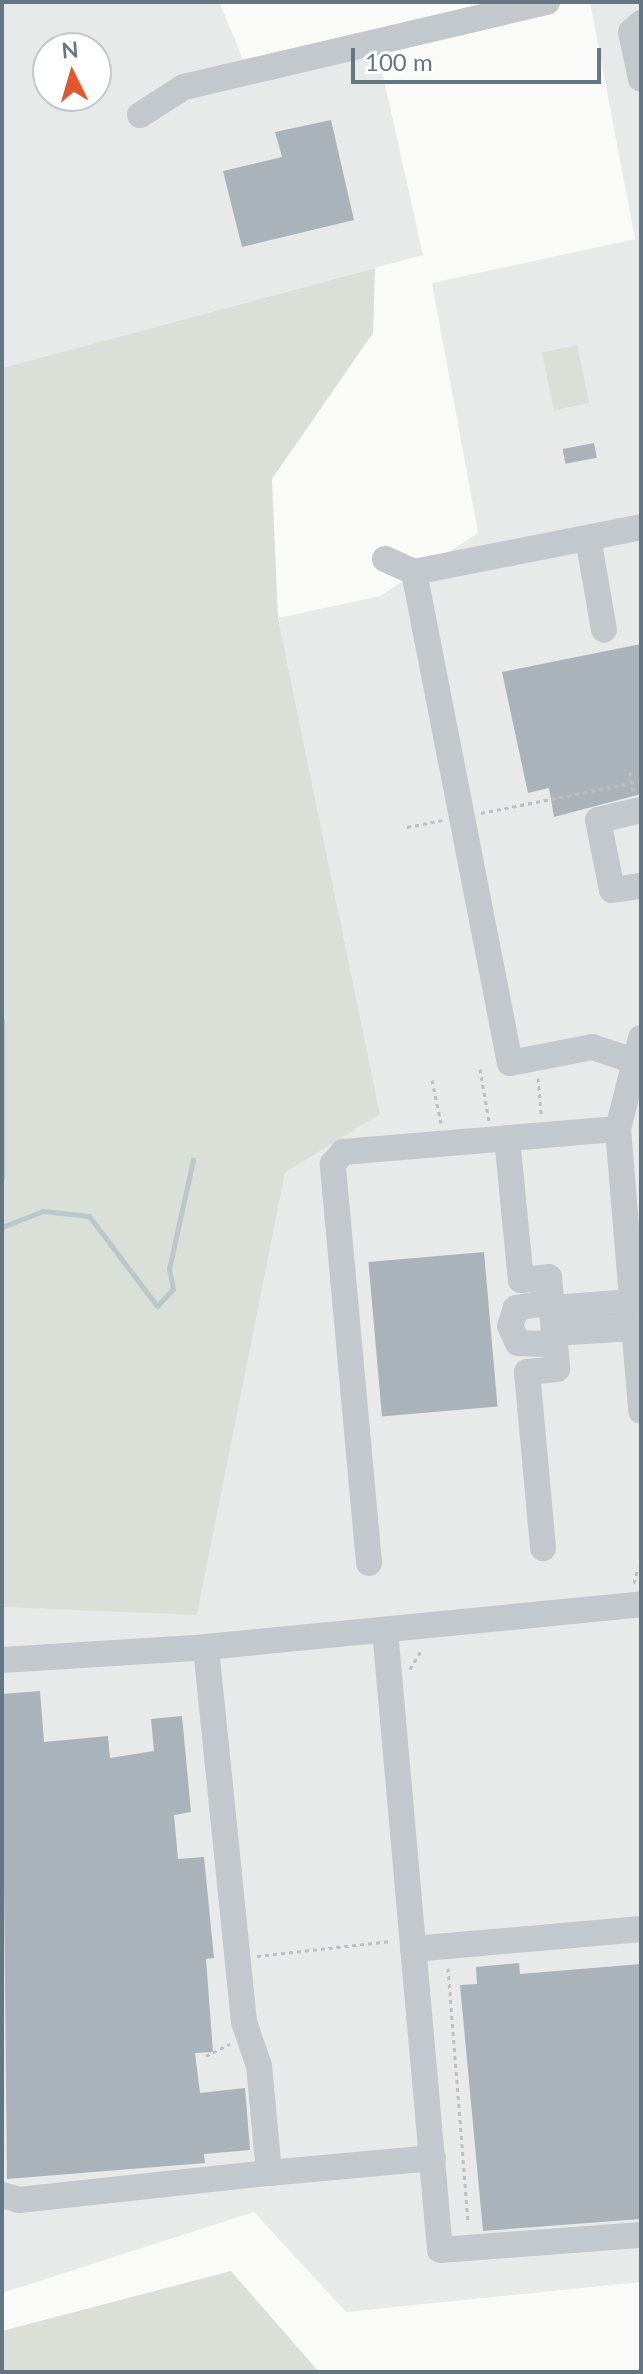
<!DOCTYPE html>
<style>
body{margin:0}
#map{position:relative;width:643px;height:2374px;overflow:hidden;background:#fafaf8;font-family:Lato,sans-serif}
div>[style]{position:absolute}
.built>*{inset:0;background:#e8e9e9}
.green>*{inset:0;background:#dadfd7;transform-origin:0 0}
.stream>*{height:5px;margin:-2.5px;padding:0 2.5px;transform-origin:2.5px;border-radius:2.5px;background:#bbc7cb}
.building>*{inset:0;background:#aab3b9;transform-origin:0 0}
.path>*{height:3px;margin-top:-1.5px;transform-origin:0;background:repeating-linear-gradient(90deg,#bbbfc2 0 4px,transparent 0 8px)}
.minor>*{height:26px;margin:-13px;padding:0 13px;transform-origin:13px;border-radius:13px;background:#c3c8cc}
span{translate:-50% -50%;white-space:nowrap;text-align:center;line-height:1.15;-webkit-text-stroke:8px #fff;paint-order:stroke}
.frame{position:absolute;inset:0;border:4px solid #657683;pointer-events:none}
.north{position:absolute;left:32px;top:32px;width:80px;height:80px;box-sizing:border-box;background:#fff;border:2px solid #c1c8cd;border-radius:50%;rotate:355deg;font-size:22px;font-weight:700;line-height:32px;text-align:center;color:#657683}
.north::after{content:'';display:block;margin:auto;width:28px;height:36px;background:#e4572e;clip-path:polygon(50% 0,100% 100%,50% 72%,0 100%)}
.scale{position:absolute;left:351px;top:48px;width:250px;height:36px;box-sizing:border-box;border:4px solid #657683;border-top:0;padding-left:10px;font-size:24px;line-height:28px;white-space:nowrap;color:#657683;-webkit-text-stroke:6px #fff;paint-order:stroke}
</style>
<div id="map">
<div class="built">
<div style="clip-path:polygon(evenodd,2px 2px,219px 2px,243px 59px,374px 35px,423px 255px,2px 368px,2px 2px,48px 48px,96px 48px,96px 96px,48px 96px,48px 48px)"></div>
<div style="clip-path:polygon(590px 2px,641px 2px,641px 2282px,346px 2312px,254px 2212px,2px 2293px,2px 1607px,197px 1614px,285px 1173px,380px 1114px,278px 618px,380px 596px,478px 533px,432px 283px,635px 239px)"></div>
</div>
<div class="green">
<div style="clip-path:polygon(375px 268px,373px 333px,272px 479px,278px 618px,380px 1114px,285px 1173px,197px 1615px,2px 1607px,2px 368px)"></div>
<div style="left:577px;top:345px;width:59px;height:36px;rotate:78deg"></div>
<div style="clip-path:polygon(231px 2271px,319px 2372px,2px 2372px,2px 2331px)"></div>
</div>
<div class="stream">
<div style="left:2px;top:1020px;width:156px;rotate:90deg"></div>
<div style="left:2px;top:1227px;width:44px;rotate:-21.3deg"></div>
<div style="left:43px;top:1211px;width:46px;rotate:6.2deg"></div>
<div style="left:89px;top:1216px;width:113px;rotate:52.9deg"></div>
<div style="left:157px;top:1306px;width:23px;rotate:-47deg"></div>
<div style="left:173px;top:1289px;width:20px;rotate:-101deg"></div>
<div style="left:169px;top:1269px;width:112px;rotate:-77.6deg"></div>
</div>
<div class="building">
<div style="clip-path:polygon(331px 120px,354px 220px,242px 247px,223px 171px,282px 157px,275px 132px)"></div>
<div style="left:594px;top:443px;width:15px;height:32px;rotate:79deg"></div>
<div style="clip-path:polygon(641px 644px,641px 794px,554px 817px,549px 788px,528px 793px,502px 672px)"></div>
<div style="left:484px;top:1252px;width:155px;height:116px;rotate:85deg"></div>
<div style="clip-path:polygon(40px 1691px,44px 1742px,108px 1736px,110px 1758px,154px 1751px,151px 1719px,182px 1716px,191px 1812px,174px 1815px,178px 1859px,204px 1857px,214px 1958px,206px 1959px,213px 2052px,195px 2053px,200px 2093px,245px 2088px,250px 2150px,204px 2154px,205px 2163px,7px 2179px,2px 1694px)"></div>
<div style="clip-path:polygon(519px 1963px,520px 1974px,641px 1964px,641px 2219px,483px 2231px,460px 1985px,477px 1984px,476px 1967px)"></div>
</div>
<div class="path">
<div style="left:630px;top:772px;width:19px;rotate:81deg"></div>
<div style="left:481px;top:813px;width:163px;rotate:-11.3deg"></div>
<div style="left:407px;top:827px;width:36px;rotate:-11deg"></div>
<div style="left:480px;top:1069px;width:53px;rotate:80.2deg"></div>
<div style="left:538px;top:1078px;width:36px;rotate:85deg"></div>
<div style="left:432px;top:1080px;width:44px;rotate:78.2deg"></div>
<div style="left:634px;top:1583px;width:16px;rotate:-76deg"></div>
<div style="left:410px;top:1669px;width:23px;rotate:-59deg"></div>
<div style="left:257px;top:1956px;width:135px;rotate:-6.4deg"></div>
<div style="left:448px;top:1968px;width:256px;rotate:85.5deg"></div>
<div style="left:206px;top:2056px;width:27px;rotate:-27deg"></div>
</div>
<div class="minor">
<div style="left:641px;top:23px;width:13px;rotate:138deg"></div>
<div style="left:631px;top:32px;width:48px;rotate:78deg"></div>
<div style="left:140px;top:115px;width:52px;rotate:-32.5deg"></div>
<div style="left:184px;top:87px;width:373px;rotate:-13.2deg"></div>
<div style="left:588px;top:538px;width:93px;rotate:80.1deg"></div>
<div style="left:385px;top:559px;width:32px;rotate:24deg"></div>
<div style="left:414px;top:572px;width:231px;rotate:-11.2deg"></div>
<div style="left:414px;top:572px;width:500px;rotate:78.94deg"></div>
<div style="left:510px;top:1063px;width:84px;rotate:-11deg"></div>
<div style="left:592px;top:1047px;width:41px;rotate:18.4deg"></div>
<div style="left:641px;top:810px;width:44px;rotate:166.9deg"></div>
<div style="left:598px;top:820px;width:71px;rotate:78.7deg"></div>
<div style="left:612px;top:890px;width:29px;rotate:-8deg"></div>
<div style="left:641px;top:1038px;width:94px;rotate:104.2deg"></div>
<div style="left:618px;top:1129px;width:283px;rotate:85.3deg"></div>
<div style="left:507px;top:1138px;width:143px;rotate:84.4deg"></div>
<div style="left:521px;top:1280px;width:28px;rotate:-6deg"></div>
<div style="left:549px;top:1277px;width:67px;rotate:84.9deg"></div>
<div style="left:555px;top:1344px;width:25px;rotate:85deg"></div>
<div style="left:557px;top:1369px;width:30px;rotate:174deg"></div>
<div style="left:527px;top:1372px;width:177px;rotate:84.8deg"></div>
<div style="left:551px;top:1302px;width:36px;rotate:170deg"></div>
<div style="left:516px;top:1308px;width:19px;rotate:108deg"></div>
<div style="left:510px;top:1326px;width:19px;rotate:65deg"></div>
<div style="left:518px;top:1343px;width:37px;rotate:2deg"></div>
<div style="left:552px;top:1308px;width:80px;rotate:-4.3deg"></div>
<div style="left:554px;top:1333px;width:80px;rotate:-3.6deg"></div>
<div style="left:369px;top:1563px;width:401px;rotate:-95.2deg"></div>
<div style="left:333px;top:1164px;width:16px;rotate:-50deg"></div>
<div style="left:343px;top:1152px;width:276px;rotate:-4.8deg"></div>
<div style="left:385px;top:1630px;width:622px;rotate:84.93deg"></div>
<div style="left:440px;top:2250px;width:202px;rotate:-4.3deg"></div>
<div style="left:2px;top:1660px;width:204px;rotate:-3.6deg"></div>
<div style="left:413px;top:1949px;width:229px;rotate:-5deg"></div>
<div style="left:433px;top:2158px;width:165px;rotate:174.8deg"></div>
<div style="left:269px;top:2173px;width:107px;rotate:-95.3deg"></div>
<div style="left:259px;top:2066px;width:46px;rotate:-108.8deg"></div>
<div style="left:244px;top:2022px;width:377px;rotate:-95.8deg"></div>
<div style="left:206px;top:1647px;width:437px;rotate:-5.6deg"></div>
<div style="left:2px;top:2195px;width:18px;rotate:16deg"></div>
<div style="left:19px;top:2200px;width:251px;rotate:-6.2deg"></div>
</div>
<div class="frame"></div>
<div class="north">N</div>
<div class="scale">100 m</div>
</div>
